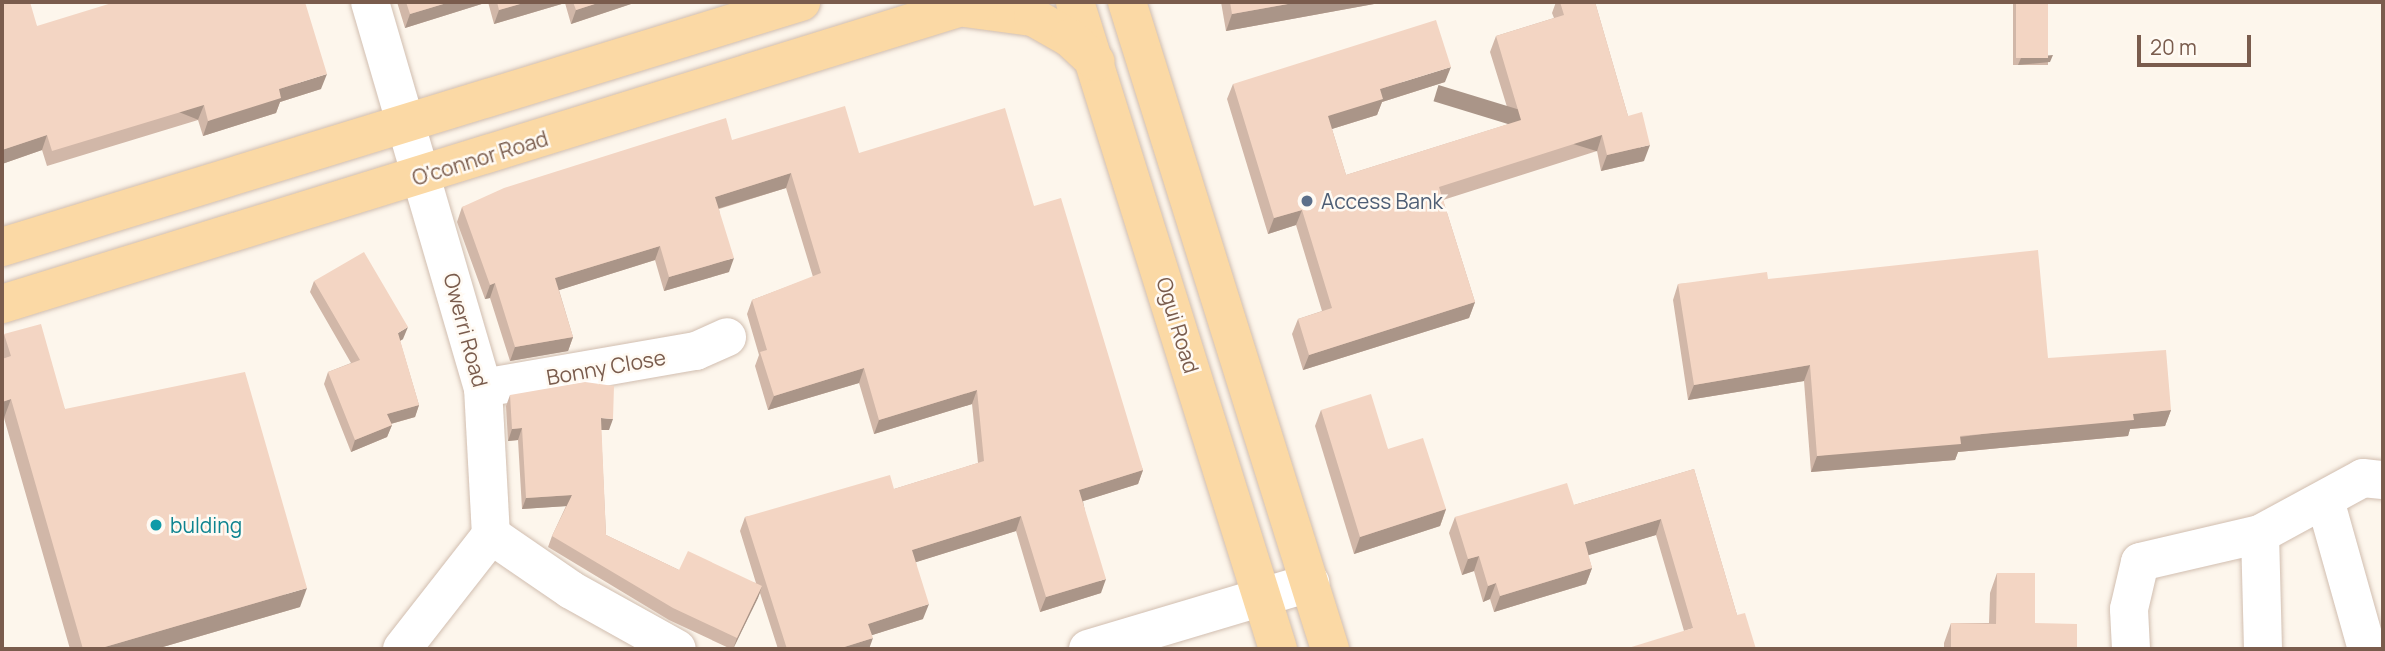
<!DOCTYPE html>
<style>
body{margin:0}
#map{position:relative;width:2385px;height:651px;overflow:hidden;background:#fdf6ec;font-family:Manrope,sans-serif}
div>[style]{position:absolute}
.roads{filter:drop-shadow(0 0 2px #d1beb0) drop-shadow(0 0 2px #d1beb0)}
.minor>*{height:38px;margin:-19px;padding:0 19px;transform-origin:19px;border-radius:19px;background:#fff}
.major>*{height:38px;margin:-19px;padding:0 19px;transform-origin:19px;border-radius:19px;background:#fbd9a5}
.wall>*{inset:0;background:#d1b7a8;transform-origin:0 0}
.shaded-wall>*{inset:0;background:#aa9588;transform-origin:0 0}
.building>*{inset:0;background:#f3d5c3;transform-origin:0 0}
.dots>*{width:19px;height:19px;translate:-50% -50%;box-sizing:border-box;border:4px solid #fffaf3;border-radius:50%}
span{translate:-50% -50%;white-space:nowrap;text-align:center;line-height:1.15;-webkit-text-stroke:5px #fffaf3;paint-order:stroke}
.street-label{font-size:21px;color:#7a5c4d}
.service-label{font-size:21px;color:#4e5e75}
.left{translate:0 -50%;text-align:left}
.culture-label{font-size:21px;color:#0d838f}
.frame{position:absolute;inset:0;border:4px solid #7a5c4d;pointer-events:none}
.scale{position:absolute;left:2137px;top:35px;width:114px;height:32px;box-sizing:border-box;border:4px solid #7a5c4d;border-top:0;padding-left:9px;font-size:21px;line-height:24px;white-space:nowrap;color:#7a5c4d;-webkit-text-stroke:5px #fffaf3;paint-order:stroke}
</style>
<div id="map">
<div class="roads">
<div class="minor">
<div style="left:370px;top:2px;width:402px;rotate:73.7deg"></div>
<div style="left:483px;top:388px;width:147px;rotate:86.9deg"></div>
<div style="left:483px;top:388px;width:216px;rotate:-9.9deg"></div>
<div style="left:696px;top:351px;width:34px;rotate:-24deg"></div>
<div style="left:2325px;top:500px;width:155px;rotate:74.3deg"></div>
<div style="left:2260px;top:534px;width:115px;rotate:88.5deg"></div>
<div style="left:491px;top:535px;width:97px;rotate:34.5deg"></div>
<div style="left:571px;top:590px;width:121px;rotate:29.1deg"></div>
<div style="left:402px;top:649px;width:145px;rotate:-52deg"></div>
<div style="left:1088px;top:649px;width:232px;rotate:-16.6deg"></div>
<div style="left:2131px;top:649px;width:40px;rotate:-92.9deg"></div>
<div style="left:2129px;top:609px;width:48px;rotate:-76.8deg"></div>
<div style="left:2140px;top:562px;width:123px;rotate:-13.1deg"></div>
<div style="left:2260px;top:534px;width:117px;rotate:-28.5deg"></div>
<div style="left:2363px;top:478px;width:20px;rotate:6deg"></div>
</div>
<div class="major">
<div style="left:1075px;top:2px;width:678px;rotate:72.58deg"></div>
<div style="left:1127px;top:2px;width:678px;rotate:72.58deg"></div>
<div style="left:957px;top:7px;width:77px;rotate:7.5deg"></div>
<div style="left:1033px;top:17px;width:43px;rotate:29.6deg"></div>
<div style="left:1070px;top:38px;width:35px;rotate:43deg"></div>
<div style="left:2px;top:247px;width:836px;rotate:-17.05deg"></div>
<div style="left:2px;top:304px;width:1022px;rotate:-17.19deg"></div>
</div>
</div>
<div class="wall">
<div style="clip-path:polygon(2px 2px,37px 26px,321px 89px,280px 102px,276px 113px,203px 136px,198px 120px,47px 166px,42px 150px,2px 164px)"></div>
<div style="clip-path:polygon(397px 2px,637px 2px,571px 24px,565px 3px,494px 24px,488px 2px,405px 28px)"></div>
<div style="clip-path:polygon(1221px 2px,1385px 2px,1226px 31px)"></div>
<div style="clip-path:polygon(1556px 2px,1595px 2px,1628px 116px,1644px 161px,1601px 171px,1597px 151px,1443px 200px,1475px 302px,1469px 318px,1303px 370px,1292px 334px,1298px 319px,1322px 311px,1296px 225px,1268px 234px,1227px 99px,1233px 84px,1445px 82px,1382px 102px,1377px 115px,1332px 129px,1346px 175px,1512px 123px,1490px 52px,1496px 36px,1554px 18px,1552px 13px)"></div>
<div style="left:2013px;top:2px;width:35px;height:63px"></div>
<div style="clip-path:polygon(732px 140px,859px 153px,1034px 206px,1143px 470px,1138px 484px,1083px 501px,1101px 593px,1040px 612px,1016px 531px,916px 562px,923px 619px,872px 635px,869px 649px,778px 649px,760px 593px,733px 649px,731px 649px,669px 620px,548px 547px,552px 536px,566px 506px,522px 509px,518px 440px,508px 441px,506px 406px,510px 395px,609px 430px,601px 430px,606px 535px,679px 570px,756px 583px,740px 531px,745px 517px,894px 489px,978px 463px,972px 404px,874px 434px,859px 383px,768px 410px,755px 366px,759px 355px,747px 314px,752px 300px,813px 277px,786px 188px,719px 209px,729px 272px,664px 291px,655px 260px,559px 290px,573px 337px,568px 351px,510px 361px,490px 298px,485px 299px,457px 222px,462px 207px)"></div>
<div style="clip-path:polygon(1768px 279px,2048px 358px,2171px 410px,2165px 426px,2130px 429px,2128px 436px,1958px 452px,1955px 460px,1811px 472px,1804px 381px,1688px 400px,1673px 300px,1678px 284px)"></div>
<div style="clip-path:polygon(314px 281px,403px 339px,400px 341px,419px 405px,415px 417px,391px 424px,392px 425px,387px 437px,351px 452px,324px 384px,328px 372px,351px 363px,310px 292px)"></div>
<div style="clip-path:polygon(4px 334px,65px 409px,300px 607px,156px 649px,70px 649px,4px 418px,2px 419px,2px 341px)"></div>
<div style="clip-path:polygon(1321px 410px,1388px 449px,1446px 509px,1440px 526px,1354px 554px,1315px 426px)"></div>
<div style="clip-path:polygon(1694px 469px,1737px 615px,1684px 631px,1656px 535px,1588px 555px,1592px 568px,1586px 584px,1494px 612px,1490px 599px,1483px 602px,1474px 571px,1462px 575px,1449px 533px,1455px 517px,1574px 505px)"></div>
<div style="clip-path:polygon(1997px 573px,2035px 623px,2077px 649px,1944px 649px,1944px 643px,1951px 623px,1989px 623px,1990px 593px)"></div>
</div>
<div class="shaded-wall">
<div style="clip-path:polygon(450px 2px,488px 2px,405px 28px,410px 14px)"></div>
<div style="clip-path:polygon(527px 2px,565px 2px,565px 3px,494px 24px,499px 10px)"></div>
<div style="clip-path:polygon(601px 2px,637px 2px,571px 24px,576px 10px)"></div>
<div style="clip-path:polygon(1299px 2px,1385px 2px,1226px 31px,1232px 14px)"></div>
<div style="clip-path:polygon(2053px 55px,2050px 62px,2018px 65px,2021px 58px)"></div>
<div style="clip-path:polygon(1451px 67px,1445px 82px,1382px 102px,1377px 115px,1322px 132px,1328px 116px,1380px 89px)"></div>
<div style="clip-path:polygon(327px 74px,321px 89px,280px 102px,276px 113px,203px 136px,208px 121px,279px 89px)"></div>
<div style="left:204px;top:105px;width:16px;height:159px;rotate:112deg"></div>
<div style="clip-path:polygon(47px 135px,42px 150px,2px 164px,2px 150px)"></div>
<div style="left:1602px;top:135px;width:17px;height:171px;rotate:107deg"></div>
<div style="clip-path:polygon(1650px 145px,1644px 161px,1601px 171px,1607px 155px)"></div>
<div style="clip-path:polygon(791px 173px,786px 188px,710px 211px,715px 197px)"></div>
<div style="clip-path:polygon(1302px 210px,1296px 225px,1268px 234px,1274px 218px)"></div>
<div style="clip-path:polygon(660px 246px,655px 260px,550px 293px,555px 278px)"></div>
<div style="clip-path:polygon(734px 258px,729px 272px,664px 291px,669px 277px)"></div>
<div style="clip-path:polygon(495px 283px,490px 298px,485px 299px,490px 285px)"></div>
<div style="clip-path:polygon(1475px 302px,1469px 318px,1303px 370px,1309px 355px)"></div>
<div style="clip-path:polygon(408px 327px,403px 339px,393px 345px,398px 333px)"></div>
<div style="clip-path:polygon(573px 337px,568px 351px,510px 361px,515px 347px)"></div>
<div style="clip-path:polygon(1810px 365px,1804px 381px,1688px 400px,1694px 385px)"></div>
<div style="clip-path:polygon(864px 368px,859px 383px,768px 410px,774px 396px)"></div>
<div style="clip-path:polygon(977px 390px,972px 404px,874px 434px,879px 420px)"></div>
<div style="clip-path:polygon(11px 399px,4px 418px,2px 419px,2px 402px)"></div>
<div style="clip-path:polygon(419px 405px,415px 417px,383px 426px,387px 414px)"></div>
<div style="clip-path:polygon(2171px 410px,2165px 426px,2130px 429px,2128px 436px,1958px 452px,1955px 460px,1811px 472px,1817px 456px,2133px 414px)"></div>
<div style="clip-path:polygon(601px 418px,613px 419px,609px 430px,597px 430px)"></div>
<div style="clip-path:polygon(392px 425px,387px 437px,351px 452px,355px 440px)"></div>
<div style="clip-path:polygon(522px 428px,518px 440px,508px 441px,512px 429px)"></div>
<div style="clip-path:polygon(1143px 470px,1138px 484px,1074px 504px,1079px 490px)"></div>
<div style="clip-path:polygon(572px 495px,568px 506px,522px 509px,526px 498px)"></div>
<div style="clip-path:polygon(1446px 509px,1440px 526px,1354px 554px,1360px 537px)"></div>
<div style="clip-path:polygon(1021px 516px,1016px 531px,907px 565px,912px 550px)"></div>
<div style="clip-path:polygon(1661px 519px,1656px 535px,1579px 558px,1585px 542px)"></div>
<div style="clip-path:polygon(1479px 556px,1474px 571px,1462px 575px,1468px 559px)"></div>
<div style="clip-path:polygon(1592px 568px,1586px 584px,1494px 612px,1500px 596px)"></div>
<div style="clip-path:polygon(1106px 579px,1101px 593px,1040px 612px,1046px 597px)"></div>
<div style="clip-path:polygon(1496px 583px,1490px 599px,1483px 602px,1488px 586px)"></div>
<div style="clip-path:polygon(762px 586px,758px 598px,733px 649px,737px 638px)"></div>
<div style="clip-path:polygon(307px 588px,300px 607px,156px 649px,98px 649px)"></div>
<div style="clip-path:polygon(929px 604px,923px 619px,863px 638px,868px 624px)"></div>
<div style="clip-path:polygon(873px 638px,869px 649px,838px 649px)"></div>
</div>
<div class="building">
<div style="clip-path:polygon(2px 2px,30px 2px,37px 26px,115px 2px,305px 2px,327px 74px,279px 89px,281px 98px,208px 121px,204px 105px,52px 151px,47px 135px,2px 150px)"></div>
<div style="clip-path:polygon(406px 2px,450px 2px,410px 14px)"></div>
<div style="clip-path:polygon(497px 2px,527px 2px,499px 10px)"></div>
<div style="clip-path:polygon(573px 2px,601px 2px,576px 10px)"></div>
<div style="clip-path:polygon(1230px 2px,1299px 2px,1232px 14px)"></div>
<div style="clip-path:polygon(1560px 2px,1595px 2px,1628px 116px,1642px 112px,1650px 145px,1607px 155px,1602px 135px,1439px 187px,1475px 302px,1309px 355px,1298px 319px,1332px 308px,1302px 210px,1274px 218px,1233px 84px,1436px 20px,1451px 67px,1380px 89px,1383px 99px,1328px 116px,1346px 175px,1521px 120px,1496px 36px,1564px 15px)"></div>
<div style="left:2016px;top:2px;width:32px;height:56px"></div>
<div style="clip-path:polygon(845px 106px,859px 153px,1005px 108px,1034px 206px,1061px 198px,1143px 470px,1079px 490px,1106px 579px,1046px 597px,1021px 516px,912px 550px,929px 604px,868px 624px,873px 638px,838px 649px,787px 649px,745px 517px,890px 475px,894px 489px,984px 461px,977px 390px,879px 420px,864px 368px,774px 396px,760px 352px,767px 350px,752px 300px,821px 273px,791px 173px,715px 197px,734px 258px,669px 277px,660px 246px,555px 278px,573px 337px,515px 347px,495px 283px,490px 285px,462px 207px,504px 188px,726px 118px,732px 140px)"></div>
<div style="clip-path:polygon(2038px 250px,2048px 358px,2166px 350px,2171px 410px,2133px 414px,2134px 420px,1960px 436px,1961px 444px,1817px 456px,1810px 365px,1694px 385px,1678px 284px,1767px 272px,1768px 279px)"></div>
<div style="clip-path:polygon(364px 252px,408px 327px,398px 333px,419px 405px,387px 414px,392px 425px,355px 440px,328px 372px,360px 360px,314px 281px)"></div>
<div style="clip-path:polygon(41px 324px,65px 409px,245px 372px,307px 588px,98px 649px,83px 649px,11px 399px,2px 402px,2px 359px,11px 356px,4px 334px)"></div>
<div style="clip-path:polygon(585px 382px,614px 386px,613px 419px,601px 418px,606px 535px,679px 570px,688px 551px,762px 586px,737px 638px,673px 608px,552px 536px,572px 495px,526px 498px,522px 428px,512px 429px,510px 395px)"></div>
<div style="clip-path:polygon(1371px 394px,1388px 449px,1423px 438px,1446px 509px,1360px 537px,1321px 410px)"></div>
<div style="clip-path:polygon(1694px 469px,1737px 615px,1745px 613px,1756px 649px,1625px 649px,1693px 628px,1661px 519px,1585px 542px,1592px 568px,1500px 596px,1496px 583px,1488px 586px,1479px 556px,1468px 559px,1455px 517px,1567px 483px,1574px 505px)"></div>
<div style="clip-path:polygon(1997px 573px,2035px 573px,2035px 623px,2077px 624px,2077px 649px,1951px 649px,1951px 623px,1996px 624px)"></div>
</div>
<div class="dots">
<div style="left:1307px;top:201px;background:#5c6f8a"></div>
<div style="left:156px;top:525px;background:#0f9aa8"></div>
</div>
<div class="street-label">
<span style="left:480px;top:158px;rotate:-17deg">O'connor Road</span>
<span style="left:1178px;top:325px;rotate:73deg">Ogui Road</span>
<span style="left:466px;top:330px;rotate:75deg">Owerri Road</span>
<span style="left:606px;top:367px;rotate:-10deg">Bonny Close</span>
</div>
<div class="service-label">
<span class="left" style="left:1321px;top:201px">Access Bank</span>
</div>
<div class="culture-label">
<span class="left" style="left:170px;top:525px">bulding</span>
</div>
<div class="frame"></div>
<div class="scale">20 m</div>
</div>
